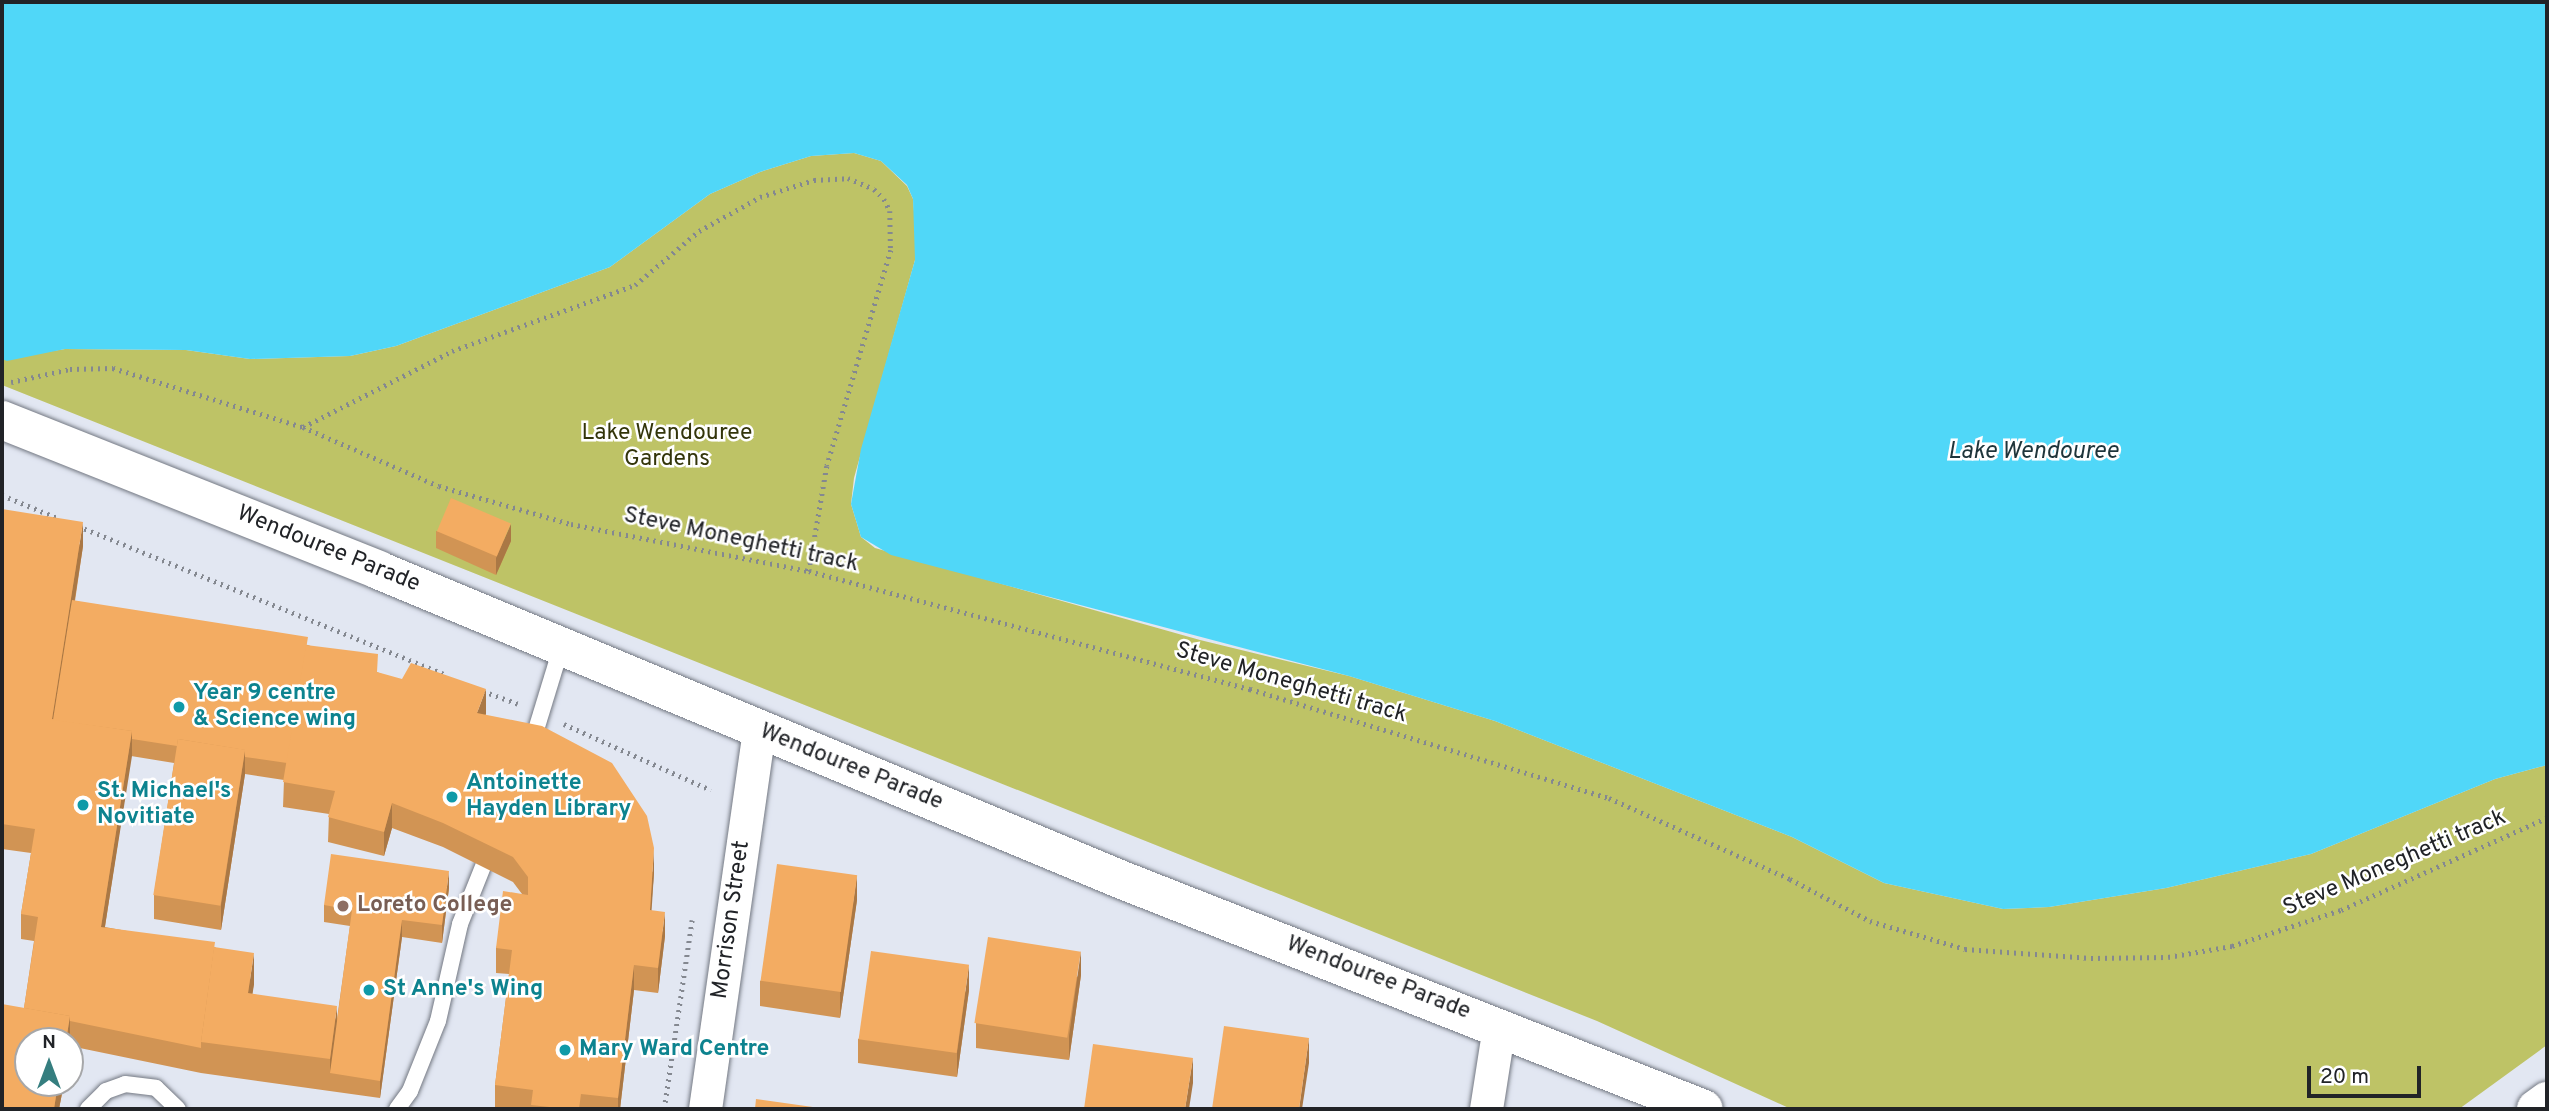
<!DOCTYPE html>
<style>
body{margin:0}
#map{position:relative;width:2549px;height:1111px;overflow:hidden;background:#e2e7f2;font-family:Overpass,sans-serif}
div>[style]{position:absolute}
.green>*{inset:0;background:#bec366}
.water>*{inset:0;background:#50d7f8}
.path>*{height:4.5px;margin-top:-2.25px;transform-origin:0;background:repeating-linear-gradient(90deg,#848890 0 2px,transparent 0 7px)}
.roads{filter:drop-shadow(0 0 2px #737882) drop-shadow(0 0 2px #737882)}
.service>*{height:16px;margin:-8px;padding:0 8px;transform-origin:8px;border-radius:8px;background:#fff}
.minor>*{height:33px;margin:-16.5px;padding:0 16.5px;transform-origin:16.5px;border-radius:16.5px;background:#fff}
.tertiary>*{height:38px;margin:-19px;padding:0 19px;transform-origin:19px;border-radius:19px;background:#fff}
.wall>*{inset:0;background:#d19454}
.shaded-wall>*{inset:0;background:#aa7845}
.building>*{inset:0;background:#f3ac62;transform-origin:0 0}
.dots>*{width:19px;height:19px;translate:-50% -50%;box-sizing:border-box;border:4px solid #fff;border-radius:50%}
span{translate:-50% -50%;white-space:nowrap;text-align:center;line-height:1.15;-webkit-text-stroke:5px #fff;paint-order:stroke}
.park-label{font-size:23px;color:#33350a}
.street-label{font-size:23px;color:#212327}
.culture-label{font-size:23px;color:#0d838f;font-weight:700}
.left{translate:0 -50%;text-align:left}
.education-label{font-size:23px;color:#785e54;font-weight:700}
.water-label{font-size:24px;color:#1e353b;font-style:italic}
.frame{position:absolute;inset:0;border:4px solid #212327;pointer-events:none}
.north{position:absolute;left:14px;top:1027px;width:70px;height:70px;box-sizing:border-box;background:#fff;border:2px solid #a6a7a9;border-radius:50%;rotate:0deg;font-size:19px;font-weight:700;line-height:28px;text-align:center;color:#212327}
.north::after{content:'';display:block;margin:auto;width:24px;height:32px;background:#357e7f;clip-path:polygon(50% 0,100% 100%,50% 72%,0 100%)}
.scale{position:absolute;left:2307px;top:1066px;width:114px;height:32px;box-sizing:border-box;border:4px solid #212327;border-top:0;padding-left:9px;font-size:21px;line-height:24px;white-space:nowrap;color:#212327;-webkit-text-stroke:5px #fff;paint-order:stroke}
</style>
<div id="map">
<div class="green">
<div style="clip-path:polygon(854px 153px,881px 161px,907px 186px,913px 199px,916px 235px,915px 260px,854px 478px,851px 504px,861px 537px,875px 548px,1200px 640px,1349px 676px,1495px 721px,1792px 837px,1884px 883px,2003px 909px,2049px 907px,2166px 888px,2311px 854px,2495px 779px,2547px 765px,2547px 1045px,2459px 1109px,1791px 1109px,1597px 1021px,2px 385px,2px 359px,65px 349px,186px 350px,250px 359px,350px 356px,396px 346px,610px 267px,710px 194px,760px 172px,811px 156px)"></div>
</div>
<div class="water">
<div style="clip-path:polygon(2px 2px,2547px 2px,2547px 765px,2495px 779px,2311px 854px,2166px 888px,2049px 907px,2003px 909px,1884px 883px,1792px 837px,1495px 721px,1349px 676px,891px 555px,861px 537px,851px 504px,861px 449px,915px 260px,913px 199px,907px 185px,881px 161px,854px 153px,811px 156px,760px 172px,710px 194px,610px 267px,396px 346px,350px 356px,250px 359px,186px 350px,65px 349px,7px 361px,2px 359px)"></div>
</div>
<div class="path">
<div style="left:11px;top:382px;width:60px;rotate:-12.4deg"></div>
<div style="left:70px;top:369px;width:43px;rotate:-1.3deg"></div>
<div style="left:113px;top:368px;width:199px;rotate:17.3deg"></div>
<div style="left:303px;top:427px;width:148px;rotate:23.5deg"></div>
<div style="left:439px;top:486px;width:137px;rotate:16.1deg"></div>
<div style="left:571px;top:524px;width:243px;rotate:11.2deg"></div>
<div style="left:809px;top:571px;width:457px;rotate:15deg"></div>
<div style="left:1250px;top:689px;width:375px;rotate:16.9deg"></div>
<div style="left:1609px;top:798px;width:198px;rotate:24.1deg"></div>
<div style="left:1790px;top:879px;width:90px;rotate:27.7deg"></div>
<div style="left:1870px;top:921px;width:99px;rotate:16.4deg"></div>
<div style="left:1965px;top:949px;width:126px;rotate:4.1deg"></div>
<div style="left:2091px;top:958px;width:77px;rotate:-0.7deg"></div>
<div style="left:2168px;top:957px;width:65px;rotate:-9.8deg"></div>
<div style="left:2232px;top:946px;width:115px;rotate:-18.3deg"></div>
<div style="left:2341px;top:910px;width:226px;rotate:-24.1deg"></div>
<div style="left:303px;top:427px;width:167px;rotate:-27deg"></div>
<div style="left:452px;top:351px;width:195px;rotate:-19.8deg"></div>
<div style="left:635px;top:285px;width:84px;rotate:-40.2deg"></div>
<div style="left:699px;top:231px;width:70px;rotate:-29.1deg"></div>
<div style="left:760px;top:197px;width:57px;rotate:-17.5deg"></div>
<div style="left:814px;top:180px;width:34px;rotate:-3deg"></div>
<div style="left:848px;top:178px;width:28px;rotate:23deg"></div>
<div style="left:874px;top:189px;width:14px;rotate:45deg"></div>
<div style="left:884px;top:199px;width:13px;rotate:63deg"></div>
<div style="left:890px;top:211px;width:39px;rotate:89deg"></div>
<div style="left:891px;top:250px;width:225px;rotate:106.5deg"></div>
<div style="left:827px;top:466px;width:107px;rotate:99.7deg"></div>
<div style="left:2px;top:495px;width:63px;rotate:22.5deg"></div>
<div style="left:78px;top:526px;width:397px;rotate:22deg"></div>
<div style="left:483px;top:691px;width:37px;rotate:20deg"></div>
<div style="left:564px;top:724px;width:161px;rotate:24.2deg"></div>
<div style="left:664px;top:1109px;width:191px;rotate:-81.6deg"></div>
</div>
<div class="roads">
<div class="service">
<div style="left:532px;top:743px;width:99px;rotate:-73deg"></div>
<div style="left:88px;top:1109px;width:25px;rotate:-45deg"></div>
<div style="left:106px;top:1091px;width:20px;rotate:-20deg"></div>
<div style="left:125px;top:1084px;width:31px;rotate:7deg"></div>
<div style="left:156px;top:1088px;width:30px;rotate:44deg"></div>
<div style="left:397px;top:1109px;width:22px;rotate:-54deg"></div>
<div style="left:410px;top:1091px;width:75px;rotate:-68.2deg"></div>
<div style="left:438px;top:1021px;width:99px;rotate:-77.2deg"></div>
<div style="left:460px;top:924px;width:65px;rotate:-68.2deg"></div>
</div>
<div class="minor">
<div style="left:705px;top:1109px;width:383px;rotate:-81.9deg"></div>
<div style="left:1486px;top:1109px;width:84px;rotate:-81.1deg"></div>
</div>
<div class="tertiary">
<div style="left:2px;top:420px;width:405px;rotate:21.7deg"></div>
<div style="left:378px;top:570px;width:806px;rotate:22.62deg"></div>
<div style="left:1122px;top:880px;width:625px;rotate:21.48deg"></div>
<div style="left:2536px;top:1109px;width:14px;rotate:-36deg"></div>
</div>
</div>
<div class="wall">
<div style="clip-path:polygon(2px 509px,83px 546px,75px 601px,308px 645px,486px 715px,654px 873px,651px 910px,665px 936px,658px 993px,634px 990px,620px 1109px,495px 1109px,495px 1085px,509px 974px,496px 973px,496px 948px,522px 894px,513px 882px,443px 847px,392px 828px,384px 856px,328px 842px,329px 814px,283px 807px,284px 780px,245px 774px,221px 930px,154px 919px,154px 895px,174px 763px,131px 756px,105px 927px,215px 947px,254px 984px,252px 994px,337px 1019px,350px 926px,324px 922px,324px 905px,449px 888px,442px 943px,402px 937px,380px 1098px,201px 1073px,70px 1046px,70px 1041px,28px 1041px,28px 1083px,64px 1083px,59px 1109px,2px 1109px,24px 1008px,34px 941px,21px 939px,21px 914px,31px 853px,2px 849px)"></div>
<div style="clip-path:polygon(436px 531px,511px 541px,496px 575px,436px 548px)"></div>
<div style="clip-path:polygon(857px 900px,840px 1018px,760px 1006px,760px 981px)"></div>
<div style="clip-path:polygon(1081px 975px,1069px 1060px,976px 1048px,976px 1023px)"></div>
<div style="clip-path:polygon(969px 990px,957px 1077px,858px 1063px,858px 1039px)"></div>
</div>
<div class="shaded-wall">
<div style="clip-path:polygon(83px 522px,83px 546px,55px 727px,52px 719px)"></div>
<div style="clip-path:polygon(511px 524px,511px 541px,496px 575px,496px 558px)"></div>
<div style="clip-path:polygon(486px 689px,486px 714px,477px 737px,477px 713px)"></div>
<div style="clip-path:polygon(132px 731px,132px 756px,101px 951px,101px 927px)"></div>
<div style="clip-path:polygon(245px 750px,245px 774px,221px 930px,221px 905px)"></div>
<div style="clip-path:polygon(392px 803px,392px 828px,384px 856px,384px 832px)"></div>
<div style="clip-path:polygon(654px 848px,654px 873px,650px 934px,650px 910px)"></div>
<div style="clip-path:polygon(449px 871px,449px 888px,442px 943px,442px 925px)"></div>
<div style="clip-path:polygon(857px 875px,857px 900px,840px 1018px,840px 993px)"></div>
<div style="clip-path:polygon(665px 912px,665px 936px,658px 993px,658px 968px)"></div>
<div style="clip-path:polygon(402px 920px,402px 937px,380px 1098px,380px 1081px)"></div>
<div style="clip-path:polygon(1081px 951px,1081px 975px,1069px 1060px,1069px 1036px)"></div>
<div style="clip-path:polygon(254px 953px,254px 984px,248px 1024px,248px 993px)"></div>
<div style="clip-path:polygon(634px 965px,634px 990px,620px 1109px,618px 1109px,618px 1098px)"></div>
<div style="clip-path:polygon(969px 965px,969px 990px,957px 1077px,957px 1053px)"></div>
<div style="clip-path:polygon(337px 1006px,337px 1037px,330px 1073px,330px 1059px)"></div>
<div style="clip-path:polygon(70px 1016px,70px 1041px,66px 1041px)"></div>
<div style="clip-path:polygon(1309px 1038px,1309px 1063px,1302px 1109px,1299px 1109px)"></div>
<div style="clip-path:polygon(1193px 1058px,1193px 1083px,1189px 1109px,1185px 1109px)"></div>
<div style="clip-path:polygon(58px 1083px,64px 1083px,59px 1109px,54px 1109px)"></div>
</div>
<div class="building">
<div style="left:451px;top:498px;width:65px;height:36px;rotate:23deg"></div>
<div style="clip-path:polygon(2px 509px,83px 522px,52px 719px,132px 731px,101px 927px,215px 942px,201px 1042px,201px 1048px,70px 1021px,70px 1016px,24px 1008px,38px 917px,21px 914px,35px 829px,2px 824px)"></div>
<div style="clip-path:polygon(72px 600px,308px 637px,287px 763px,245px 757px,245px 750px,178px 739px,177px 746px,132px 739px,132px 731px,53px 720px)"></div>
<div style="clip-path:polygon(306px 645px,378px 654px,377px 672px,402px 679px,411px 663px,486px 689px,477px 713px,542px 726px,612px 763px,647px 816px,654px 848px,650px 910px,665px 912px,658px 968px,634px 965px,618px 1098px,581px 1094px,579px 1109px,568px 1109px,531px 1105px,533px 1090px,495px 1085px,512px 950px,496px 948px,503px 891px,528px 895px,528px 877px,513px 857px,443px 823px,392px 803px,384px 832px,328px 817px,335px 791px,283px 782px)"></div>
<div style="left:178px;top:739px;width:68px;height:158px;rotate:9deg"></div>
<div style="clip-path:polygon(331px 854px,449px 871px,442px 925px,402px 920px,380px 1081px,330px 1073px,352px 910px,324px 905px)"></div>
<div style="left:777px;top:864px;width:81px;height:118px;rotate:8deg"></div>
<div style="left:988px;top:937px;width:94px;height:87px;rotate:9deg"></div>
<div style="clip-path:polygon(214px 947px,254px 953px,248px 993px,337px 1006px,330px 1059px,201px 1042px)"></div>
<div style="left:871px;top:951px;width:99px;height:89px;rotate:8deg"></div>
<div style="clip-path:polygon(2px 1004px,70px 1016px,66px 1041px,28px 1041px,28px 1083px,58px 1083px,54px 1109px,2px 1109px)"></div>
<div style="clip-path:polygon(1224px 1026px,1309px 1038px,1299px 1109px,1212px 1109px)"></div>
<div style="clip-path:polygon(1093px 1044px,1193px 1058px,1185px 1109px,1084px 1109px)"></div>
<div style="clip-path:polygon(756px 1099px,827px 1109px,755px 1109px)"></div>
</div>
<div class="dots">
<div style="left:179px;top:707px;background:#0f9aa8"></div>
<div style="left:452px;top:797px;background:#0f9aa8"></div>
<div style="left:83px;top:805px;background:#0f9aa8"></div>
<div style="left:343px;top:906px;background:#8d6e63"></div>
<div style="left:369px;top:990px;background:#0f9aa8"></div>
<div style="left:565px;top:1050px;background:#0f9aa8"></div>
</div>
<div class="park-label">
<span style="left:667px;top:447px">Lake Wendouree<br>Gardens</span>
</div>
<div class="street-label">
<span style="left:741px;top:541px;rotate:12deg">Steve Moneghetti track</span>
<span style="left:328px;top:550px;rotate:22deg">Wendouree Parade</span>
<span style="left:1291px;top:684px;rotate:16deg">Steve Moneghetti track</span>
<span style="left:851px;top:768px;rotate:22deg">Wendouree Parade</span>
<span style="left:2395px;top:864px;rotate:-23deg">Steve Moneghetti track</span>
<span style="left:732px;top:920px;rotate:-82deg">Morrison Street</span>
<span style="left:1378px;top:979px;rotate:21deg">Wendouree Parade</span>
</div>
<div class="culture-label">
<span class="left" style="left:193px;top:707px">Year 9 centre<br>&amp; Science wing</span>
<span class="left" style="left:466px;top:797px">Antoinette<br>Hayden Library</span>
<span class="left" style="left:97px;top:805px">St. Michael's<br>Novitiate</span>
<span class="left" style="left:383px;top:990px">St Anne's Wing</span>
<span class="left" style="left:579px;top:1050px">Mary Ward Centre</span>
</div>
<div class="education-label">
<span class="left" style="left:357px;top:906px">Loreto College</span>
</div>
<div class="water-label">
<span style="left:2033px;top:453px">Lake Wendouree</span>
</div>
<div class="frame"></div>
<div class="north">N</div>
<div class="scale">20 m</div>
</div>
